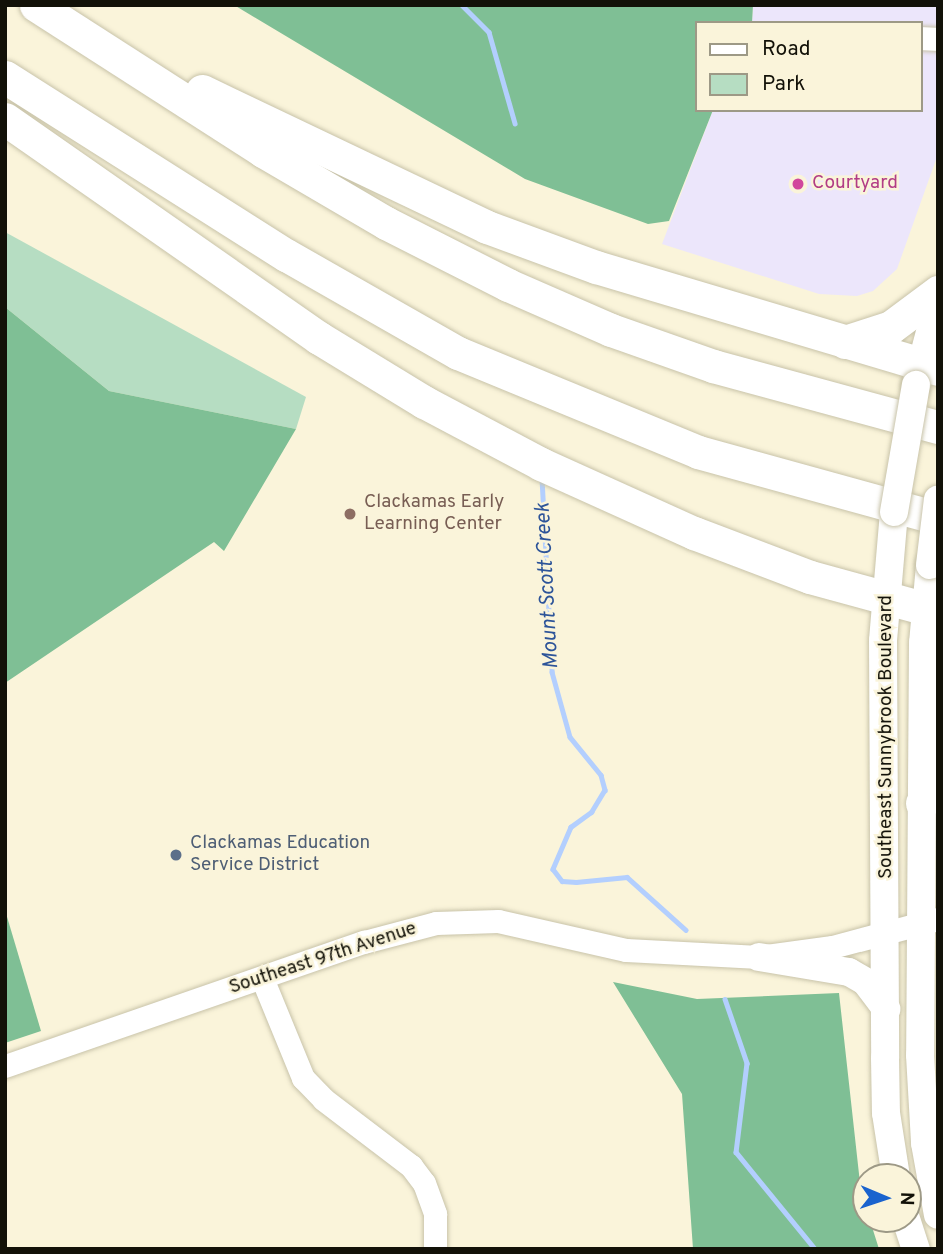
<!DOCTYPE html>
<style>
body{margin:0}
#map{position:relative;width:943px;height:1254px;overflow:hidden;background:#faf4da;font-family:Overpass,sans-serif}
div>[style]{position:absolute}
.commercial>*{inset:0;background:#ece6fb}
.green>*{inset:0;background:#b6ddc2}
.forest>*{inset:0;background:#7fbf95}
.stream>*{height:4.5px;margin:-2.25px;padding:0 2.25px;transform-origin:2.25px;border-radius:2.25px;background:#b3cffe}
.roads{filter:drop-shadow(0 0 2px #c8c3a9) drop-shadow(0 0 2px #c8c3a9)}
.minor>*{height:23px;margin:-11.5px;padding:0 11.5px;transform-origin:11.5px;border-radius:11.5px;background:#fff}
.major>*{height:28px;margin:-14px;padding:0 14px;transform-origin:14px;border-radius:14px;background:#fff}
.highway>*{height:33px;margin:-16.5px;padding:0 16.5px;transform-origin:16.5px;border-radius:16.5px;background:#fff}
.bridges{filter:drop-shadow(0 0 2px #c8c3a9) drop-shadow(0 0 2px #c8c3a9)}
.major-bridge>*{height:28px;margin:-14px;padding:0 14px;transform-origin:14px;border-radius:14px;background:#fff}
.dots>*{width:19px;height:19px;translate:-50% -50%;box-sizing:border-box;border:4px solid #faf4da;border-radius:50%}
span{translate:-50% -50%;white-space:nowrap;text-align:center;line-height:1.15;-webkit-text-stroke:5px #faf4da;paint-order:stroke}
.hotel-label{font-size:19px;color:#b23c85}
.left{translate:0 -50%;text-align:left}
.education-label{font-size:19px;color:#785e54}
.street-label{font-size:19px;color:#121108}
.service-label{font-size:19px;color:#4e5e75}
.water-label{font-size:21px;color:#2d5499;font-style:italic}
.frame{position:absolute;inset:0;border:7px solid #121108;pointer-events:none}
.legend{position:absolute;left:695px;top:21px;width:228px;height:91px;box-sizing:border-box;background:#faf4da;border:2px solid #9d9986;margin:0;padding:9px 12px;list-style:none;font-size:21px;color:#121108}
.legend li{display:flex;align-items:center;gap:14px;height:35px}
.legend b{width:35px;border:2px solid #9d9986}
.north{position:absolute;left:852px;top:1163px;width:70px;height:70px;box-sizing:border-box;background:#faf4da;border:2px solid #9d9986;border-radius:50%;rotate:92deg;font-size:19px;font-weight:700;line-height:28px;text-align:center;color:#121108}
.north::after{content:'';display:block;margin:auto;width:24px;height:32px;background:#1a63ce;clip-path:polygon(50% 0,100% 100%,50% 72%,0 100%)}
</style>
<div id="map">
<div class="commercial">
<div style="clip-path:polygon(753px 5px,938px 5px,938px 154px,897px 269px,873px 291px,857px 296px,819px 294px,662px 244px,713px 110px,920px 110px,920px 23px,752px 23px)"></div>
</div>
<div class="green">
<div style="clip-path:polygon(5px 232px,306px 397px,296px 429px,109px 391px,5px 307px)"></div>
</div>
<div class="forest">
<div style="clip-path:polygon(234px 5px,753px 5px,752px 23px,696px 23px,696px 110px,713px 110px,669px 221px,648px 224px,525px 179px)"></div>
<div style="clip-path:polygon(5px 307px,109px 391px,296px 429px,224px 551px,214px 542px,5px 683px)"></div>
<div style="clip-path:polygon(5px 910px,41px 1031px,5px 1043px)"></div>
<div style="clip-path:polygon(613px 982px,697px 999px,839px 993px,861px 1192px,879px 1249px,693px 1249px,682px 1094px)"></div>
</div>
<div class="stream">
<div style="left:462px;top:5px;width:38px;rotate:45deg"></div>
<div style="left:489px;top:32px;width:95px;rotate:74.1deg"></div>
<div style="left:542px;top:478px;width:194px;rotate:87deg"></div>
<div style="left:552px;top:672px;width:67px;rotate:74.5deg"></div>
<div style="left:570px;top:737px;width:49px;rotate:50.8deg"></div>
<div style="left:601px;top:775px;width:16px;rotate:75deg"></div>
<div style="left:605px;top:790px;width:26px;rotate:121deg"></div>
<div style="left:592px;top:812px;width:26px;rotate:144deg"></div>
<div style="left:571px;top:827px;width:46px;rotate:113.2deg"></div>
<div style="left:553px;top:869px;width:15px;rotate:53deg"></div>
<div style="left:562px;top:881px;width:14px;rotate:4deg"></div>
<div style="left:576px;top:882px;width:51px;rotate:-5.6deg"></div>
<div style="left:627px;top:877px;width:79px;rotate:41.9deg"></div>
<div style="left:725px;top:999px;width:68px;rotate:71deg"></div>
<div style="left:747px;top:1063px;width:90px;rotate:97deg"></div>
<div style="left:736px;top:1152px;width:125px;rotate:50.8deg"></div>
</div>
<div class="roads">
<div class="minor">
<div style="left:920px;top:38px;width:18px;rotate:3deg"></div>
<div style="left:262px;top:978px;width:108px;rotate:67.7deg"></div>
<div style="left:303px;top:1078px;width:29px;rotate:46deg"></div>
<div style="left:323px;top:1099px;width:111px;rotate:37.3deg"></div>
<div style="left:411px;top:1166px;width:21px;rotate:53deg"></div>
<div style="left:424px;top:1183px;width:33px;rotate:70deg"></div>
<div style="left:435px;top:1214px;width:35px;rotate:90deg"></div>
<div style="left:5px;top:1066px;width:380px;rotate:-19.1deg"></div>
<div style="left:364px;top:942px;width:74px;rotate:-14.8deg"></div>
<div style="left:436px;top:923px;width:62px;rotate:-1.8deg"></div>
<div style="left:498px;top:921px;width:131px;rotate:12.8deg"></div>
<div style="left:626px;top:950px;width:133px;rotate:3deg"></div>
<div style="left:759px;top:957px;width:74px;rotate:-7.8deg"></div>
<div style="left:832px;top:947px;width:110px;rotate:-14.8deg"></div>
</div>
<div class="major">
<div style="left:916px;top:385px;width:86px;rotate:-75.2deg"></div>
<div style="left:894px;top:512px;width:129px;rotate:94.9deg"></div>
<div style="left:883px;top:641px;width:417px;rotate:89.7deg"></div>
<div style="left:885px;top:1058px;width:55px;rotate:89deg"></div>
<div style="left:886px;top:1113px;width:65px;rotate:81.1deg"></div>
<div style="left:930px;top:565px;width:78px;rotate:95.1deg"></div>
<div style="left:923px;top:643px;width:412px;rotate:90.4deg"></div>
<div style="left:920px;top:1055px;width:88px;rotate:86.7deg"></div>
<div style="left:925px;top:1143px;width:73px;rotate:79.8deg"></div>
<div style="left:759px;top:957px;width:91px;rotate:9.5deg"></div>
<div style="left:849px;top:972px;width:20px;rotate:30deg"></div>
<div style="left:866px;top:982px;width:34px;rotate:53deg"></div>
<div style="left:906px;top:1219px;width:32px;rotate:72deg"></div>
</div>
<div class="highway">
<div style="left:36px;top:5px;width:270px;rotate:32.7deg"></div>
<div style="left:263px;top:151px;width:143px;rotate:30.3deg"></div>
<div style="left:386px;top:223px;width:137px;rotate:26.9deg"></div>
<div style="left:508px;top:285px;width:112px;rotate:23.6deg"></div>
<div style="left:611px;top:330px;width:108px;rotate:19.4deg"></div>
<div style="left:713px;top:366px;width:233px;rotate:15.2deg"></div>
<div style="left:5px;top:77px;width:333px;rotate:32.4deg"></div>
<div style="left:286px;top:255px;width:198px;rotate:29.7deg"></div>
<div style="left:458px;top:353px;width:260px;rotate:22.4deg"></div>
<div style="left:698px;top:452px;width:249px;rotate:15.4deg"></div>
<div style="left:202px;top:91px;width:316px;rotate:25.5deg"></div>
<div style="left:487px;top:227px;width:116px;rotate:20.2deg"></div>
<div style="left:596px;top:267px;width:357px;rotate:16.6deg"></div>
<div style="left:5px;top:119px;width:383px;rotate:34.9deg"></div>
<div style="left:319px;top:338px;width:123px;rotate:31.4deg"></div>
<div style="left:424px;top:402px;width:132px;rotate:27.9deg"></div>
<div style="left:541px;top:464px;width:168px;rotate:24.3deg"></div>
<div style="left:694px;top:533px;width:124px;rotate:20.8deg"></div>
<div style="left:810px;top:577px;width:133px;rotate:15.3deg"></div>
<div style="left:845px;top:342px;width:48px;rotate:-18.1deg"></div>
<div style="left:891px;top:327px;width:59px;rotate:-36.7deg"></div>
<div style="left:922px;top:803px;width:31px;rotate:-59deg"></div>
</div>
</div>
<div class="bridges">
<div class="major-bridge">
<div style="left:894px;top:512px;width:129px;rotate:-80.2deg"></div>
<div style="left:930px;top:565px;width:66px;rotate:-83.1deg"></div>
</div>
</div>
<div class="dots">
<div style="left:798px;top:184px;background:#d1479c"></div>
<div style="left:350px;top:514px;background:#8d6e63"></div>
<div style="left:176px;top:855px;background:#5c6f8a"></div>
</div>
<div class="hotel-label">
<span class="left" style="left:812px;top:184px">Courtyard</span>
</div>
<div class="education-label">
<span class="left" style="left:364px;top:514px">Clackamas Early<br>Learning Center</span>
</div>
<div class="street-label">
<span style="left:887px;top:737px;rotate:-90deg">Southeast Sunnybrook Boulevard</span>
<span style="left:323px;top:959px;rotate:-18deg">Southeast 97th Avenue</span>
</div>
<div class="service-label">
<span class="left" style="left:190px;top:855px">Clackamas Education<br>Service District</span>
</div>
<div class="water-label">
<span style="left:548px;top:586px;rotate:-93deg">Mount Scott Creek</span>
</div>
<div class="frame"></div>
<ul class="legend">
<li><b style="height:9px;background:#fff"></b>Road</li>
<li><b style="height:19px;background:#b6ddc2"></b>Park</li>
</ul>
<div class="north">N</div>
</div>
